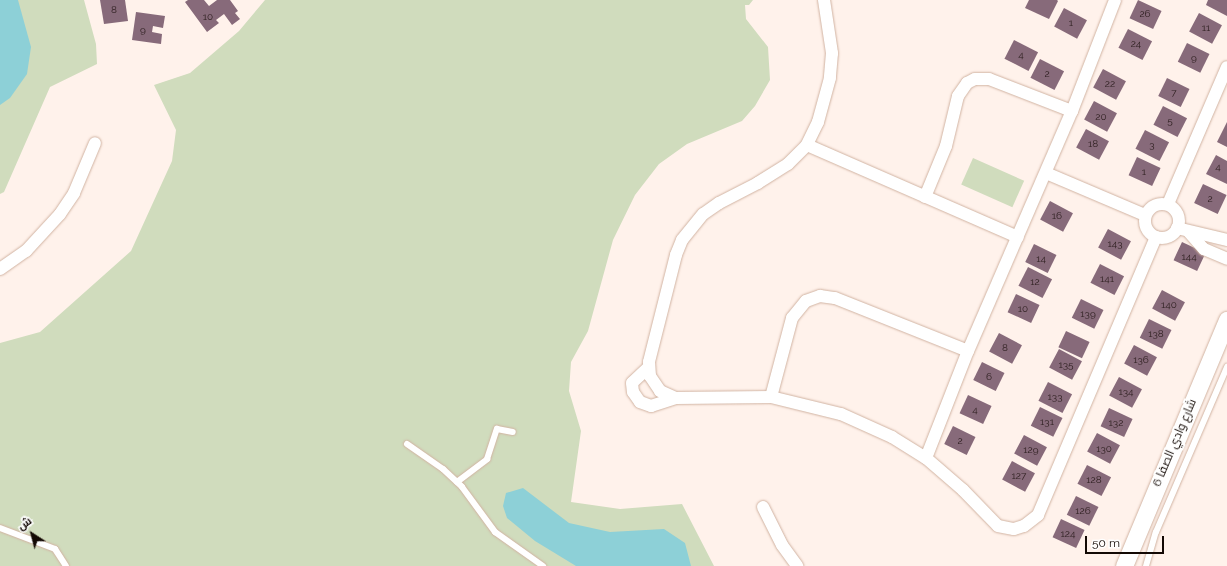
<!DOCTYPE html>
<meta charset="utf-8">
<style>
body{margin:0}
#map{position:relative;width:1227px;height:566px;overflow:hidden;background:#fff2eb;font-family:Raleway,Cairo,sans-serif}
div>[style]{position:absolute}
.green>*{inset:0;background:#d0dcbd;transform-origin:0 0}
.water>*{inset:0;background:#8dd0d7}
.building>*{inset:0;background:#876a7a;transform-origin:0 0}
.roads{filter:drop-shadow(0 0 1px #d1b3a2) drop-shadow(0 0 1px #d1b3a2)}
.service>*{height:6px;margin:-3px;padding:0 3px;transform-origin:3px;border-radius:3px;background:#fff}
.minor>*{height:12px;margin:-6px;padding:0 6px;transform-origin:6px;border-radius:6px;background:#fff}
.minor>.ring{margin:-6px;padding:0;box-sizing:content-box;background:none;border:12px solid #fff;border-radius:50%}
.secondary>*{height:17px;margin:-8.5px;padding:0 8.5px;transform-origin:8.5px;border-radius:8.5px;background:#fff}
span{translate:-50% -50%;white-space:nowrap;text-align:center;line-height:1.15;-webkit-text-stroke:4px #fff;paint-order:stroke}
.number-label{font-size:10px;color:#302122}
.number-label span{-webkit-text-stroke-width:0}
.street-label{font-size:12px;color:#130904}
.north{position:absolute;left:12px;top:514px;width:40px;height:40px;-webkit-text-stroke:3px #fff;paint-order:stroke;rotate:324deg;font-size:11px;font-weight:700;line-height:16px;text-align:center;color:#130904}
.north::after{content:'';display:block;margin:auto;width:14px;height:18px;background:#130904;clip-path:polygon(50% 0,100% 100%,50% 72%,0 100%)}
.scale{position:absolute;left:1085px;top:536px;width:79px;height:18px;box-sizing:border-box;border:2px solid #130904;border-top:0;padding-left:5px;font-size:12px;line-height:14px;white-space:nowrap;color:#130904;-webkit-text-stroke:3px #fff;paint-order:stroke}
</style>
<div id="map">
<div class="green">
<div style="clip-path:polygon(0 0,84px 0,96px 44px,97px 64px,50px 87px,4px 192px,0 194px)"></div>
<div style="clip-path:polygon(265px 0,753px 0,749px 5px,745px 5px,746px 19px,768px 47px,770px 80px,755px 106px,742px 121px,687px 144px,659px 164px,635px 195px,613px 240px,588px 331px,571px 362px,569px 391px,581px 431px,571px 502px,620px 509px,682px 504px,714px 566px,0 566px,0 343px,40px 332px,131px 251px,172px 161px,176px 130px,154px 85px,190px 73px,239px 31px)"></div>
<div style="left:973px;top:158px;width:56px;height:29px;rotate:24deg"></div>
</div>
<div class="water">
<div style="clip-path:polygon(0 0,18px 0,31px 47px,27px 74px,10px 98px,0 105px)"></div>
<div style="clip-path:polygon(523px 488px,569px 523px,610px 532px,664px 529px,685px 543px,691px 566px,576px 566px,535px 541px,507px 518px,503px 506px,506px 493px)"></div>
</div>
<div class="building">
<div style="clip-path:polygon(100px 0,125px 0,128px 21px,104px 24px)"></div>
<div style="clip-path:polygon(188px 0,204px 0,209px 6px,217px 0,230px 0,238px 11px,235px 13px,240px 19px,232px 25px,224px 14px,216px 20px,219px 23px,207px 32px,185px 2px)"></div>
<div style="clip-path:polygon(1029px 0,1057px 0,1058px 1px,1049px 19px,1025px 8px)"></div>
<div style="left:1138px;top:0;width:26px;height:20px;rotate:25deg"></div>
<div style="clip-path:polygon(1208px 0,1227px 0,1227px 16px,1206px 5px)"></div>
<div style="left:1064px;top:8px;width:26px;height:21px;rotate:28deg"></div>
<div style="clip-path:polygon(136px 12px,165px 16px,163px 28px,153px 26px,152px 32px,162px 34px,161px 44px,132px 40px)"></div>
<div style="left:1199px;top:13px;width:26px;height:21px;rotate:28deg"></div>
<div style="left:1128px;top:29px;width:27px;height:21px;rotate:27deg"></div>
<div style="left:1014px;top:40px;width:27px;height:21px;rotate:27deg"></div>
<div style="left:1187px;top:43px;width:25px;height:21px;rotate:26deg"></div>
<div style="left:1040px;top:59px;width:27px;height:21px;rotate:27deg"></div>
<div style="left:1103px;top:69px;width:26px;height:21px;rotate:28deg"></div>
<div style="left:1167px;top:78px;width:25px;height:20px;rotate:26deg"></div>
<div style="left:1094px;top:101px;width:26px;height:21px;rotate:28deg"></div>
<div style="left:1163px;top:106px;width:27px;height:21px;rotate:27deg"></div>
<div style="clip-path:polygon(1227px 122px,1227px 147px,1217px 142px)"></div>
<div style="left:1086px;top:129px;width:26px;height:21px;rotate:28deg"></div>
<div style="left:1145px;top:130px;width:27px;height:21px;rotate:27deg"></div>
<div style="clip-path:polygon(1216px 155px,1227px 161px,1227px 184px,1206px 174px)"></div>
<div style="left:1137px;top:157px;width:26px;height:20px;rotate:25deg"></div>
<div style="left:1203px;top:184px;width:26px;height:21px;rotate:25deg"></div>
<div style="left:1050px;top:201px;width:26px;height:21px;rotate:28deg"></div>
<div style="left:1108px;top:229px;width:26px;height:21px;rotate:28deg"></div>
<div style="left:1182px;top:242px;width:26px;height:20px;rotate:25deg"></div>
<div style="left:1034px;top:244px;width:25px;height:20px;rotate:26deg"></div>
<div style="left:1100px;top:264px;width:27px;height:21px;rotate:27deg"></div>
<div style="left:1028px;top:267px;width:27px;height:21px;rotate:27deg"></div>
<div style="left:1162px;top:290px;width:26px;height:21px;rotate:28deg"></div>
<div style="left:1016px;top:294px;width:26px;height:20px;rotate:25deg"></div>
<div style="left:1081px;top:299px;width:25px;height:21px;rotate:26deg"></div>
<div style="left:1149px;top:319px;width:25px;height:21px;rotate:26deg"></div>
<div style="left:1066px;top:331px;width:26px;height:18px;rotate:25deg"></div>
<div style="left:999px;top:333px;width:26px;height:21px;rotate:28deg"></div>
<div style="left:1134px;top:345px;width:26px;height:21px;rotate:28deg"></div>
<div style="left:1059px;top:349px;width:26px;height:21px;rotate:28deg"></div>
<div style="left:982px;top:362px;width:25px;height:20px;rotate:26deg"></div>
<div style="left:1119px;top:377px;width:26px;height:21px;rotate:28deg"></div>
<div style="left:1048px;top:382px;width:27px;height:21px;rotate:27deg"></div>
<div style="left:968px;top:395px;width:26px;height:20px;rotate:25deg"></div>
<div style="left:1040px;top:407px;width:25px;height:21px;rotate:26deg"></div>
<div style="left:1109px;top:408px;width:26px;height:20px;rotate:25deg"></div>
<div style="left:953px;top:426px;width:25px;height:20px;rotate:26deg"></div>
<div style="left:1097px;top:433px;width:26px;height:21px;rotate:28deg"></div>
<div style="left:1024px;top:435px;width:26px;height:21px;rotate:28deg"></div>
<div style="left:1012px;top:461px;width:26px;height:21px;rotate:28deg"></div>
<div style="left:1087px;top:465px;width:27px;height:21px;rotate:27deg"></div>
<div style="left:1076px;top:496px;width:25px;height:21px;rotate:26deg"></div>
<div style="left:1061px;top:519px;width:26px;height:20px;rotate:25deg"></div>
</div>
<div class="roads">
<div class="service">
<div style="left:407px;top:444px;width:44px;rotate:34.8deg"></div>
<div style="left:443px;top:469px;width:26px;rotate:43deg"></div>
<div style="left:462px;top:487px;width:56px;rotate:53.7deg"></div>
<div style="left:495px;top:532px;width:59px;rotate:35.3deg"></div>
<div style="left:457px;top:482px;width:38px;rotate:-37deg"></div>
<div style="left:487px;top:459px;width:32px;rotate:-72deg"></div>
<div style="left:497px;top:429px;width:16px;rotate:11deg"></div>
<div style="left:0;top:528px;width:59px;rotate:20.9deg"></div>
<div style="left:55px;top:549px;width:20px;rotate:57deg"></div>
<div style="left:1146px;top:566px;width:35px;rotate:-74deg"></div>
<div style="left:1156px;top:532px;width:180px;rotate:-66.7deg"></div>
</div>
<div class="minor">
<div style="left:824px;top:0;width:54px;rotate:81.4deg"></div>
<div style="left:832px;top:53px;width:25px;rotate:95deg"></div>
<div style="left:830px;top:78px;width:46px;rotate:105.3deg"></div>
<div style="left:818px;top:122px;width:25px;rotate:116deg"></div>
<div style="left:807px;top:145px;width:27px;rotate:135deg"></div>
<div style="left:788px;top:164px;width:36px;rotate:148deg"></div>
<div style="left:758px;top:183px;width:44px;rotate:152.9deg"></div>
<div style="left:719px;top:203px;width:19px;rotate:145deg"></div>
<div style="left:703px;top:214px;width:33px;rotate:129deg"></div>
<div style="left:682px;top:240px;width:16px;rotate:112deg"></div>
<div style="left:676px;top:255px;width:110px;rotate:104.2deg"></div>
<div style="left:649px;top:362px;width:14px;rotate:86deg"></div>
<div style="left:650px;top:376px;width:18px;rotate:56deg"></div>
<div style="left:660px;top:391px;width:17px;rotate:24deg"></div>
<div style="left:676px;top:398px;width:95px;rotate:-0.6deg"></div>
<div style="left:771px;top:397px;width:72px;rotate:13.7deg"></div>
<div style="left:841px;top:414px;width:56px;rotate:24.3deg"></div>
<div style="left:892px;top:437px;width:40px;rotate:32deg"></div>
<div style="left:926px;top:458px;width:49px;rotate:40.9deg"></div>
<div style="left:963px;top:490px;width:50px;rotate:45.8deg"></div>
<div style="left:998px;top:526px;width:16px;rotate:11deg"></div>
<div style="left:1014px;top:529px;width:10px;rotate:-17deg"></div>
<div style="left:1024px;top:526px;width:18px;rotate:-38deg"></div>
<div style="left:1038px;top:515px;width:302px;rotate:-67deg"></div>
<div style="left:807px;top:145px;width:230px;rotate:23.6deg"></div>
<div style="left:1046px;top:173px;width:108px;rotate:23deg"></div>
<div style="left:925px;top:197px;width:55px;rotate:-67.6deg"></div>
<div style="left:946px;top:146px;width:51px;rotate:-76.5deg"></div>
<div style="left:958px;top:96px;width:16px;rotate:-55deg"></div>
<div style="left:967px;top:83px;width:9px;rotate:-27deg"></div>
<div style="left:975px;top:79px;width:14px"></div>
<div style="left:989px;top:79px;width:89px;rotate:21.1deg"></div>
<div class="ring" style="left:1145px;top:204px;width:22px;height:22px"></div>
<div style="left:1168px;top:204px;width:149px;rotate:-66.7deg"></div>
<div style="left:1177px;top:228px;width:51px;rotate:13.5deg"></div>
<div style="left:1189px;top:232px;width:23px;rotate:49deg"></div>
<div style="left:1204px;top:249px;width:25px;rotate:23deg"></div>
<div style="left:0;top:269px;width:32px;rotate:-35deg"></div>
<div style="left:26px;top:251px;width:50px;rotate:-47.4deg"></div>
<div style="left:60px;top:214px;width:25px;rotate:-56deg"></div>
<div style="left:74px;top:193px;width:54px;rotate:-67.2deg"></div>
<div style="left:649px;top:367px;width:23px;rotate:137deg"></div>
<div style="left:632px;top:383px;width:9px;rotate:84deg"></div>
<div style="left:633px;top:392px;width:12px;rotate:55deg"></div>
<div style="left:640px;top:402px;width:12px;rotate:20deg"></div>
<div style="left:651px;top:406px;width:26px;rotate:-18deg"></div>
<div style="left:771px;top:397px;width:82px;rotate:-75.1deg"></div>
<div style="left:792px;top:318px;width:22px;rotate:-51deg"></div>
<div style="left:806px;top:301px;width:15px;rotate:-20deg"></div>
<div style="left:820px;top:296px;width:15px;rotate:8deg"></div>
<div style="left:835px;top:298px;width:143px;rotate:21.7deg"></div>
<div style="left:926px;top:458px;width:115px;rotate:-68.6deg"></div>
<div style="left:968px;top:351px;width:262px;rotate:-66.6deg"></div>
<div style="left:1072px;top:111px;width:119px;rotate:-68.8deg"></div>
<div style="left:763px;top:507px;width:42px;rotate:63.4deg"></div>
<div style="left:782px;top:545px;width:26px;rotate:54deg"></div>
</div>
<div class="secondary">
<div style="left:1124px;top:566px;width:267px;rotate:-67.3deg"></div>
</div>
</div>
<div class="number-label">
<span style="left:114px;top:10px">8</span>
<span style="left:1145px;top:14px">26</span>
<span style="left:208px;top:17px">10</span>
<span style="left:1071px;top:23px">1</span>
<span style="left:1206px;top:28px">11</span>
<span style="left:143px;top:30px">9</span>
<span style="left:1136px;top:44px">24</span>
<span style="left:1021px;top:55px">4</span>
<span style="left:1194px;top:58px">9</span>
<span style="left:1047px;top:74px">2</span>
<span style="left:1110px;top:84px">22</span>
<span style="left:1174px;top:93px">7</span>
<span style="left:1101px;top:117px">20</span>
<span style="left:1170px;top:121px">5</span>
<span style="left:1093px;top:144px">18</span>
<span style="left:1152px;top:145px">3</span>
<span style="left:1218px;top:167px">4</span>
<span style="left:1144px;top:172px">1</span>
<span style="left:1210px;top:199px">2</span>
<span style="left:1057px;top:216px">16</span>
<span style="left:1115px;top:244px">143</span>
<span style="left:1189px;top:257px">144</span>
<span style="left:1041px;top:259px">14</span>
<span style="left:1107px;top:279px">141</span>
<span style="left:1035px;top:282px">12</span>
<span style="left:1169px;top:305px">140</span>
<span style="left:1023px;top:309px">10</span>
<span style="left:1088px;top:314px">139</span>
<span style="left:1156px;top:334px">138</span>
<span style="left:1005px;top:348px">8</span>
<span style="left:1141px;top:360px">136</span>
<span style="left:1066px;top:365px">135</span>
<span style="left:989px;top:377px">6</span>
<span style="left:1126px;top:392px">134</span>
<span style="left:1055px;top:397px">133</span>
<span style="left:975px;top:410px">4</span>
<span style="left:1047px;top:422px">131</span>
<span style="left:1116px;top:423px">132</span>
<span style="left:960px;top:441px">2</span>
<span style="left:1104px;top:449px">130</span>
<span style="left:1031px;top:450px">129</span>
<span style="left:1019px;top:476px">127</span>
<span style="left:1094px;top:480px">128</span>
<span style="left:1083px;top:511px">126</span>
<span style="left:1068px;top:534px">124</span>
</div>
<div class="street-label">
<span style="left:1175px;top:443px;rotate:-67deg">شارع وادي الصفا 6</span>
</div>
<div class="north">ش</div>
<div class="scale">50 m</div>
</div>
